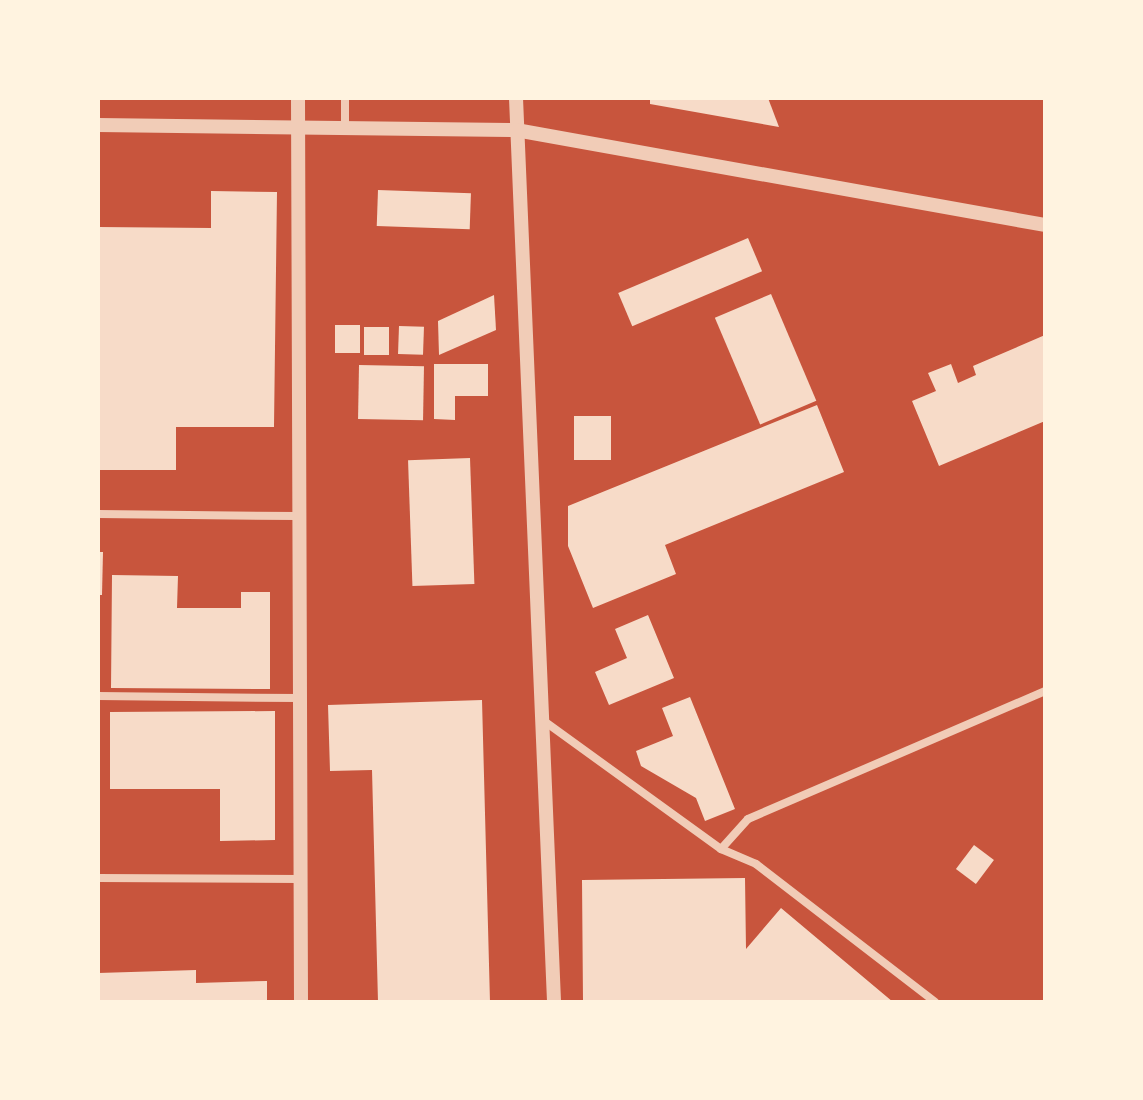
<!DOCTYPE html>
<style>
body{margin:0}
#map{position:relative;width:1143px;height:1100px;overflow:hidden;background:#c8553d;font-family:Manrope,sans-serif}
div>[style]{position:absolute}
.building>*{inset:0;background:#f7dbc8;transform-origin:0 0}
.minor>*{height:8px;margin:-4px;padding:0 4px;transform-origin:4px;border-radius:4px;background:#f1ccb7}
.tertiary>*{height:14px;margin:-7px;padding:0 7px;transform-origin:7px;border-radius:7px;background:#f1ccb7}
span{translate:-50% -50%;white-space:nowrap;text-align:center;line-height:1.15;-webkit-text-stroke:8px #fff3e0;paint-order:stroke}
.frame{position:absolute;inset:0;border:100px solid #fff3e0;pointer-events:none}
</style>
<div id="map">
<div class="building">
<div style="clip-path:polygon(650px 98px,768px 98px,779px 127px,650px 104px)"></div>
<div style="left:378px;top:190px;width:93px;height:36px;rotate:2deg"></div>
<div style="clip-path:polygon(211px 191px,277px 192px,274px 427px,176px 427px,176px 470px,98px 470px,98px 227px,211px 228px)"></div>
<div style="left:748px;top:238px;width:36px;height:141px;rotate:67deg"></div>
<div style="left:771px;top:294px;width:116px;height:61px;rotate:67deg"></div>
<div style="clip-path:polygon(494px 295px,496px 330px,439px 355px,438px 321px)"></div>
<div style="left:335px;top:325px;width:25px;height:28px"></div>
<div style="left:399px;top:326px;width:25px;height:28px;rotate:2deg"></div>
<div style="left:364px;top:327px;width:25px;height:28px"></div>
<div style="clip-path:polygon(1045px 335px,1045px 421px,939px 466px,912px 401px,936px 391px,928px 373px,951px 364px,958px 383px,976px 375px,973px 366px)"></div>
<div style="clip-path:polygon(434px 364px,488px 364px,488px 396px,455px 396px,455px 420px,434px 419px)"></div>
<div style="left:359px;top:365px;width:65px;height:54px;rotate:1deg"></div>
<div style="clip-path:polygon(817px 405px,844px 472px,665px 545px,676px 574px,593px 608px,568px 546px,568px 506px)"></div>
<div style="left:574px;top:416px;width:37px;height:44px"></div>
<div style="left:470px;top:458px;width:126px;height:62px;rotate:88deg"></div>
<div style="clip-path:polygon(98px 552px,103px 552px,102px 595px,98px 595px)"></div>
<div style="clip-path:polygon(112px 575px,178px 576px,177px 608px,241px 608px,241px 592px,270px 592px,270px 689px,111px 688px)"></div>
<div style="clip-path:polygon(648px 615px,674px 678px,609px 705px,595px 672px,627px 658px,615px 629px)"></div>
<div style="clip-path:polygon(690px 697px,735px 809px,705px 821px,696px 798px,641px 766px,636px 751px,673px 736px,662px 708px)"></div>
<div style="clip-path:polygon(482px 700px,490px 1002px,378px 1002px,372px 770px,330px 771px,328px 705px)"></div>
<div style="clip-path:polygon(275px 711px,275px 840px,220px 841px,220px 789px,110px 789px,110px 712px)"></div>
<div style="left:974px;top:845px;width:25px;height:30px;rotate:37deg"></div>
<div style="clip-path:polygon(745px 878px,746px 949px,781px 908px,893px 1002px,583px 1002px,582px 880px)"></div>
<div style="clip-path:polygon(196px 970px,196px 983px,267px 981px,267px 1002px,98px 1002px,98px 973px)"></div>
</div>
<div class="minor">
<div style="left:345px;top:127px;width:29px;rotate:-90deg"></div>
<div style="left:98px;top:514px;width:200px;rotate:0.6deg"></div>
<div style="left:98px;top:696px;width:201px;rotate:0.6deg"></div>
<div style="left:544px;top:721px;width:218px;rotate:35.9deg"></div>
<div style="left:721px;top:849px;width:38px;rotate:23deg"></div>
<div style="left:756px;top:864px;width:226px;rotate:37.6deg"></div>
<div style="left:721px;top:849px;width:40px;rotate:-48deg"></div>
<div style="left:748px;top:819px;width:323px;rotate:-23.3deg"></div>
<div style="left:98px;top:878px;width:202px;rotate:0.3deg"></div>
</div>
<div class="tertiary">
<div style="left:298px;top:98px;width:904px;rotate:89.81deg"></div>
<div style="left:516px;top:98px;width:905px;rotate:87.59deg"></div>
<div style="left:98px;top:125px;width:418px;rotate:0.7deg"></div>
<div style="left:516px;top:130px;width:537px;rotate:10.18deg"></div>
</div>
<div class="frame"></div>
</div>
